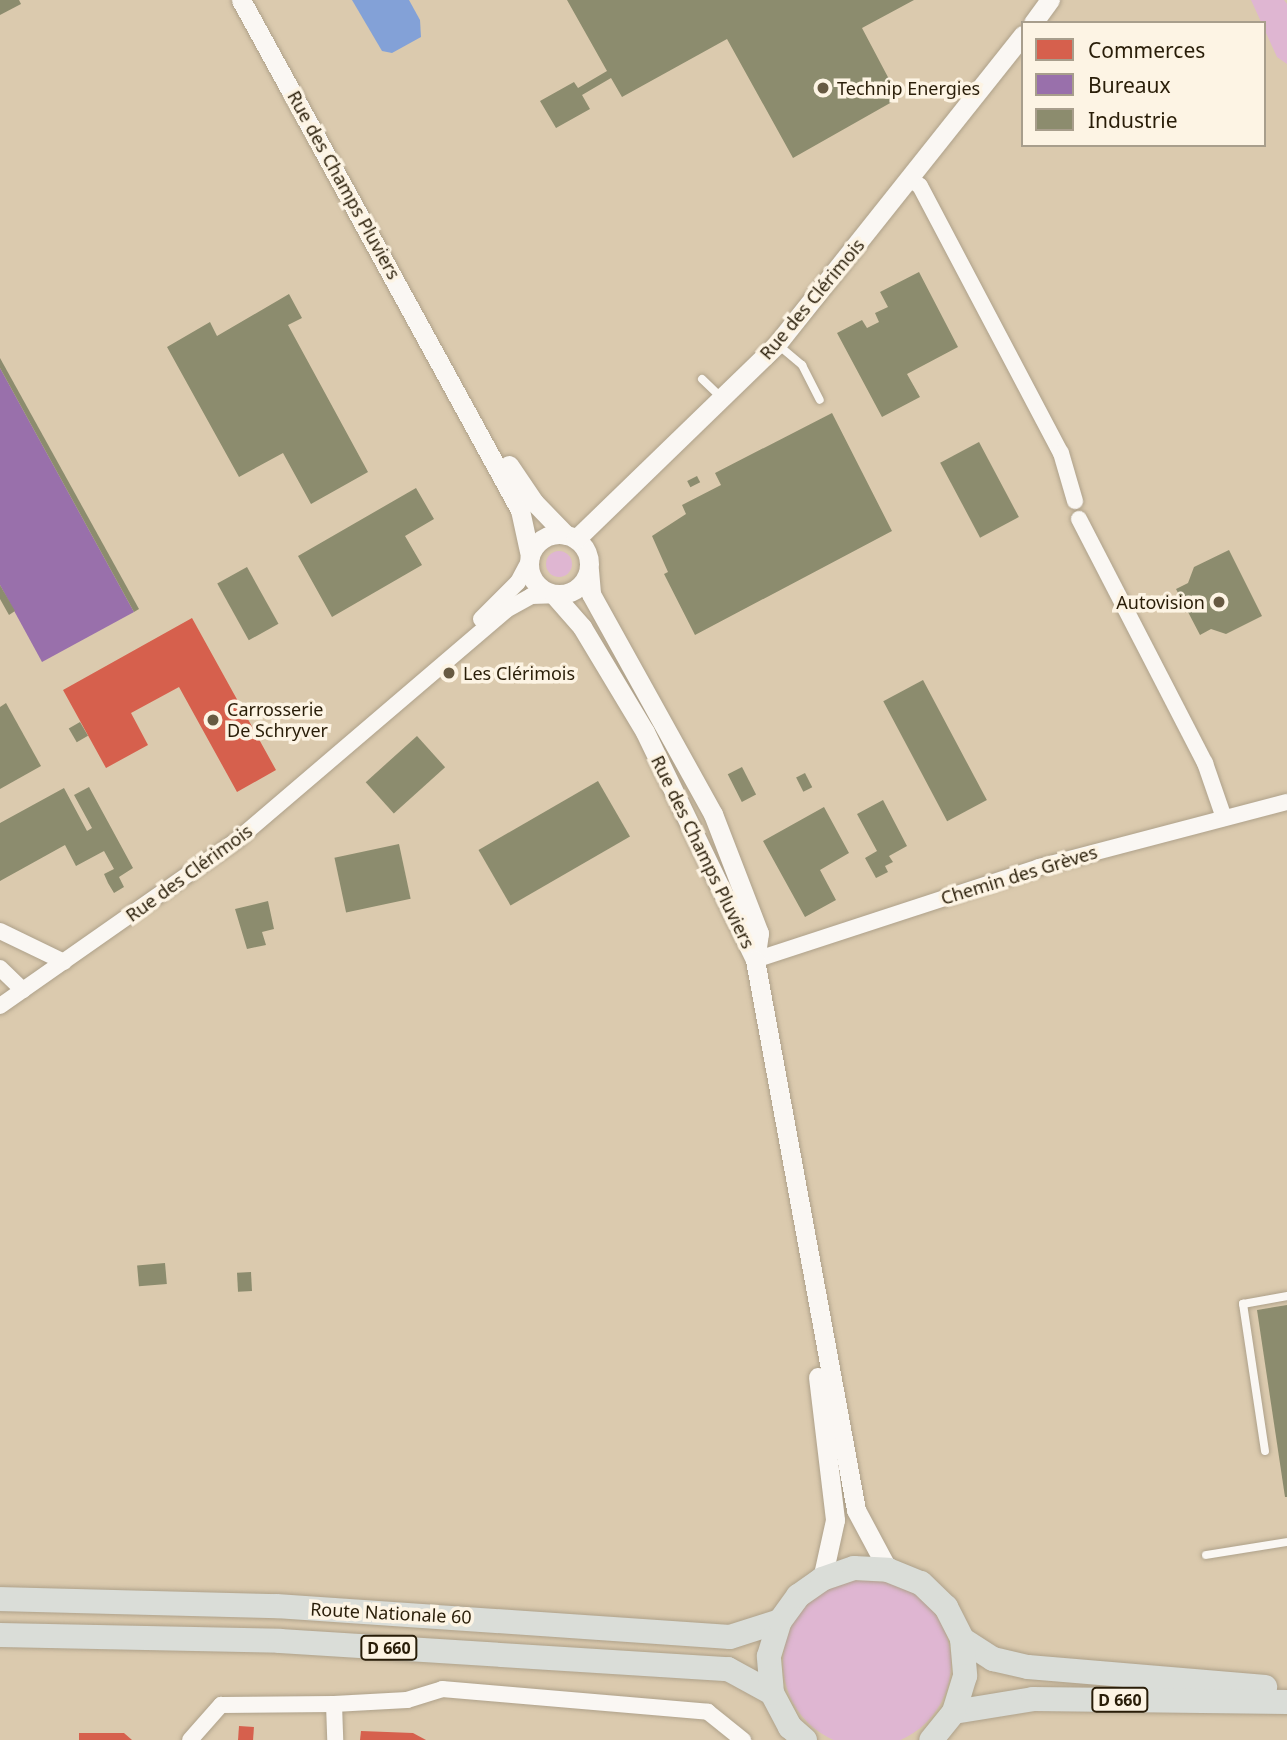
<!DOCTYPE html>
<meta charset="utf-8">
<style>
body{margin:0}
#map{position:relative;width:1287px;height:1740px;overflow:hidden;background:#dbcaae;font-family:"Noto Sans",sans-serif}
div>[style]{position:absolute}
.green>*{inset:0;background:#dfb6d2}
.round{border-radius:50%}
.water>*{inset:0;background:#83a1d7}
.shops>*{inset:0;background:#d6604d;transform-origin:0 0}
.offices>*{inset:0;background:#9970ab}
.industry>*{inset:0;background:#8c8c6e;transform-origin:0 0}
.roads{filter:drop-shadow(0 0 2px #aea18a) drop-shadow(0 0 2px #aea18a)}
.service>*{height:8px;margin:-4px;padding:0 4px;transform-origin:4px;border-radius:4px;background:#faf7f3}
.minor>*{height:16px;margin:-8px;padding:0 8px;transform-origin:8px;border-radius:8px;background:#faf7f3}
.tertiary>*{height:19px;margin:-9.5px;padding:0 9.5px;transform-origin:9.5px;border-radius:9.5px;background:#faf7f3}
.tertiary>.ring{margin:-9.5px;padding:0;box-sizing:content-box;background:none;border:19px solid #faf7f3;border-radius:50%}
.primary>*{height:24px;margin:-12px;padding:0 12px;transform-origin:12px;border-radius:12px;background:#daddd8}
.dots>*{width:19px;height:19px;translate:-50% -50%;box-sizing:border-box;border:4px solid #fdf4e4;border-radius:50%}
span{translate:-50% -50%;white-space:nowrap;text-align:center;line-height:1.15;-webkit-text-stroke:7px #fdf4e4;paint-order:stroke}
.shield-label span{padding:2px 5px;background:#fdf4e4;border:2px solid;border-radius:5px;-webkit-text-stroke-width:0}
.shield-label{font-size:16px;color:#291d08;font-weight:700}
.poi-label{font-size:18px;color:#291d08}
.left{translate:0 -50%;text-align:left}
.right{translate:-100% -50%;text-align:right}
.street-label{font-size:18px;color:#291d08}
.legend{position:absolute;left:1021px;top:21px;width:245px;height:126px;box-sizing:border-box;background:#fdf4e4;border:2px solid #a89e8c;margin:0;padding:9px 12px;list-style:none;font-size:21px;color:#291d08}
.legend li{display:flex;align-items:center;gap:14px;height:35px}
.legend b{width:35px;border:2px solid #a89e8c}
</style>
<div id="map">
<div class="green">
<div style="clip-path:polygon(1251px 0,1284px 0,1287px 4px,1287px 64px,1277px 57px)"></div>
<div class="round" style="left:546px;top:551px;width:26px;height:26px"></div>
<div class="round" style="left:783px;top:1579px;width:168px;height:168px"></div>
</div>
<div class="water">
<div style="clip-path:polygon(352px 0,409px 0,420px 20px,421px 37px,392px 53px,382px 51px)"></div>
</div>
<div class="shops">
<div style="clip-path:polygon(192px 618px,276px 770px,237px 792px,179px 687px,131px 713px,148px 745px,106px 768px,63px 690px)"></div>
<div style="left:239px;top:1726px;width:15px;height:14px;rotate:4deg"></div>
<div style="clip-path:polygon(361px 1731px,413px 1733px,426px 1740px,360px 1740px)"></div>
<div style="clip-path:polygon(79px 1733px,124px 1733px,132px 1740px,79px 1740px)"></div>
</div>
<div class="offices">
<div style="clip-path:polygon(0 368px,134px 612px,42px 662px,0 585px)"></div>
</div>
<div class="industry">
<div style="clip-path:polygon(0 0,19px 0,21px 4px,0 15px)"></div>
<div style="clip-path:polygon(567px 0,914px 0,862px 28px,899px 98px,793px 158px,727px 39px,622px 97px,611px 78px,582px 95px,590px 109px,556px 128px,540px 101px,574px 82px,578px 88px,607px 71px)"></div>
<div style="clip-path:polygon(919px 272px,958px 347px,907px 374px,920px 397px,882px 417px,837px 333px,862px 320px,867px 328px,879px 322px,875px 313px,888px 307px,880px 292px)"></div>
<div style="clip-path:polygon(289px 294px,302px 318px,288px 325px,368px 472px,311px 504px,283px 453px,239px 477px,167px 347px,210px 322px,217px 336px)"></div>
<div style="clip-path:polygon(0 358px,139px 609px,134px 612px,0 368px)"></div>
<div style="clip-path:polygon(832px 413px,892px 531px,695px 635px,664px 574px,668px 572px,652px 536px,686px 514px,682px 505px,721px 485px,715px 473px)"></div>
<div style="left:979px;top:442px;width:85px;height:44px;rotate:62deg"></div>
<div style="left:697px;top:476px;width:7px;height:11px;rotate:63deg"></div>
<div style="clip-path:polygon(416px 488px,434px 519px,405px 536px,422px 565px,332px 617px,298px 556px)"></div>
<div style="clip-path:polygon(1229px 550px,1262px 616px,1226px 634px,1211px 629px,1200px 635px,1176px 589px,1188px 583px,1194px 567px)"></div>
<div style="left:247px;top:567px;width:65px;height:34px;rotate:61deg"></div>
<div style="clip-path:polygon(0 585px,15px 611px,9px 615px,0 599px)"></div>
<div style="left:923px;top:680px;width:136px;height:45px;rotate:62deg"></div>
<div style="clip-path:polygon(6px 703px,41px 766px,0 789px,0 707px)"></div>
<div style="left:80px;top:722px;width:16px;height:13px;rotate:60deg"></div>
<div style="left:417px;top:736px;width:42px;height:69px;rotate:48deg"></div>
<div style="left:742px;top:767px;width:31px;height:16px;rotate:63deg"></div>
<div style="left:805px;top:773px;width:16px;height:10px;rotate:63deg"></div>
<div style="left:598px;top:781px;width:64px;height:138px;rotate:60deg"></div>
<div style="clip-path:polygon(89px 787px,133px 868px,119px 877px,124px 887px,114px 893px,108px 883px,104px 874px,114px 869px,104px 851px,76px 866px,65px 845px,0 881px,0 823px,64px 788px,87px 831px,92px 828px,74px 795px)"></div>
<div style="clip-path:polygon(883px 800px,907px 846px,889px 856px,893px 862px,885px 866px,888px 872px,876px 878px,865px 858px,877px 851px,857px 814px)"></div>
<div style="clip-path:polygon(824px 807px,849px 853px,820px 870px,836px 900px,805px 917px,763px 841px)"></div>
<div style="left:399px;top:844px;width:56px;height:66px;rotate:78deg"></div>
<div style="clip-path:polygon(268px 901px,274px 929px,262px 932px,266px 945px,247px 949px,235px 909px)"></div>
<div style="left:165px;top:1263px;width:21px;height:28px;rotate:85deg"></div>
<div style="left:251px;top:1272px;width:19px;height:14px;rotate:87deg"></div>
<div style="clip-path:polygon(1287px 1305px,1287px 1497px,1285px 1497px,1257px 1310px)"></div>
</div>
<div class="roads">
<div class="service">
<div style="left:777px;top:344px;width:33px;rotate:40deg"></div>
<div style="left:802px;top:365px;width:39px;rotate:63deg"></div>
<div style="left:702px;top:379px;width:28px;rotate:44deg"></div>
<div style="left:1265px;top:1451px;width:149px;rotate:-98.5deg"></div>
<div style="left:1243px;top:1304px;width:45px;rotate:-10.3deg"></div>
<div style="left:1206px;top:1555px;width:82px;rotate:-9.1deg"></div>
</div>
<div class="minor">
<div style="left:910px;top:179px;width:12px;rotate:35deg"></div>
<div style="left:920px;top:186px;width:302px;rotate:62.2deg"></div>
<div style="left:1061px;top:453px;width:50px;rotate:73.7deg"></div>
<div style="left:1079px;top:519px;width:275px;rotate:62.7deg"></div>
<div style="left:1205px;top:763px;width:58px;rotate:70.9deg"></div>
<div style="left:481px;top:619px;width:52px;rotate:-45deg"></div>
<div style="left:518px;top:582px;width:21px;rotate:-62deg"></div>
<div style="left:0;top:931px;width:71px;rotate:25.8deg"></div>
<div style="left:755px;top:960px;width:299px;rotate:-18.1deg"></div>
<div style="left:1039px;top:867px;width:256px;rotate:-14.7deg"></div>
<div style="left:0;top:968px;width:32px;rotate:44deg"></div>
<div style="left:0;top:1006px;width:289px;rotate:-35deg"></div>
<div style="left:237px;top:840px;width:354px;rotate:-40.5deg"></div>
<div style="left:506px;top:610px;width:29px;rotate:-29deg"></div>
<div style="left:531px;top:596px;width:23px;rotate:-2deg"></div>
<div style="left:334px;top:1704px;width:73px;rotate:-3.1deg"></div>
<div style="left:407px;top:1700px;width:37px;rotate:-17deg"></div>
<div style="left:442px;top:1689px;width:267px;rotate:4.9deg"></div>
<div style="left:708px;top:1712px;width:45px;rotate:38.7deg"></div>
<div style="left:190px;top:1740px;width:47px;rotate:-48.5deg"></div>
<div style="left:221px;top:1705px;width:113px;rotate:-0.5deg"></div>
<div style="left:334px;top:1704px;width:36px;rotate:88deg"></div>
</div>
<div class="tertiary">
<div style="left:241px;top:0;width:581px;rotate:61.32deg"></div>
<div style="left:520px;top:510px;width:47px;rotate:77.7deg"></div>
<div style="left:1033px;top:23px;width:29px;rotate:-54deg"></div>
<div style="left:509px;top:465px;width:45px;rotate:56deg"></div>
<div style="left:534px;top:502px;width:46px;rotate:45.9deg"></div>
<div class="ring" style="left:529px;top:534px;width:41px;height:41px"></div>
<div style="left:576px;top:539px;width:280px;rotate:-44.1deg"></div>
<div style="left:777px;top:344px;width:395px;rotate:-51.5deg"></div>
<div style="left:589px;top:570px;width:24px;rotate:85deg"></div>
<div style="left:591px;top:594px;width:252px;rotate:61deg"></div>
<div style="left:713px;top:814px;width:128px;rotate:68.9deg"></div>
<div style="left:759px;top:933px;width:27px;rotate:98deg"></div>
<div style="left:554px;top:595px;width:43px;rotate:48.8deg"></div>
<div style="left:582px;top:627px;width:122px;rotate:59deg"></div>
<div style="left:645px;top:732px;width:253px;rotate:64.2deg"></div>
<div style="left:755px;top:960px;width:559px;rotate:79.59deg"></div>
<div style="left:856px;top:1510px;width:68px;rotate:61.9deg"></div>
<div style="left:818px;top:1377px;width:144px;rotate:83.2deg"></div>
<div style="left:835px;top:1520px;width:60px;rotate:102.4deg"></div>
</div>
<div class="primary">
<div style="left:0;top:1599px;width:276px;rotate:1.5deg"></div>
<div style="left:276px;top:1606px;width:455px;rotate:3.9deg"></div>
<div style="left:730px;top:1637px;width:52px;rotate:-17.7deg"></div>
<div style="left:0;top:1635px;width:280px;rotate:1.2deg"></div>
<div style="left:280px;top:1641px;width:449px;rotate:3.6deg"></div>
<div style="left:728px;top:1669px;width:50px;rotate:28.6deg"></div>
<div style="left:962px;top:1639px;width:37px;rotate:33deg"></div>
<div style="left:993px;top:1659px;width:36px;rotate:13deg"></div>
<div style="left:1028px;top:1667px;width:238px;rotate:4.8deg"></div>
<div style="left:954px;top:1712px;width:80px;rotate:-9.3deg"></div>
<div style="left:1033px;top:1699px;width:254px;rotate:0.7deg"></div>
<div style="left:805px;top:1740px;width:20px;rotate:-139deg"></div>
<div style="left:790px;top:1727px;width:38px;rotate:-118deg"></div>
<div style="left:772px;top:1693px;width:37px;rotate:-95deg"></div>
<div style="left:769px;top:1656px;width:37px;rotate:-73deg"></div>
<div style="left:780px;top:1621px;width:31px;rotate:-54deg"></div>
<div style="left:798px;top:1596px;width:29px;rotate:-35deg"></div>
<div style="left:822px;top:1579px;width:34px;rotate:-19deg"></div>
<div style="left:854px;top:1568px;width:34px;rotate:3deg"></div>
<div style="left:888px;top:1570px;width:35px;rotate:22deg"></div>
<div style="left:921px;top:1583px;width:35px;rotate:44deg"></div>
<div style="left:946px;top:1607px;width:36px;rotate:63deg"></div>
<div style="left:962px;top:1639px;width:37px;rotate:85deg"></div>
<div style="left:965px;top:1676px;width:38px;rotate:107deg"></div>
<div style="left:954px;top:1712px;width:36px;rotate:129deg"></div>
</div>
</div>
<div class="dots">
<div style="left:823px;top:88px;background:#675a42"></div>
<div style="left:1219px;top:602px;background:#675a42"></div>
<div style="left:449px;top:673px;background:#675a42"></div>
<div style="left:213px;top:720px;background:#675a42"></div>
</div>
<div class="shield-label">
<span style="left:389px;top:1648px">D 660</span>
<span style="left:1120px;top:1700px">D 660</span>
</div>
<div class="poi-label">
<span class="left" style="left:837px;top:88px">Technip Energies</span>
<span class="right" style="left:1205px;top:602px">Autovision</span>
<span class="left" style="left:463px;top:673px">Les Clérimois</span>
<span class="left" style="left:227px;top:720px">Carrosserie<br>De Schryver</span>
</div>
<div class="street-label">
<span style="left:344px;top:185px;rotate:61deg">Rue des Champs Pluviers</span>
<span style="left:812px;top:299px;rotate:-50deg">Rue des Clérimois</span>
<span style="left:703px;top:852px;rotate:64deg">Rue des Champs Pluviers</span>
<span style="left:189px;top:873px;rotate:-36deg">Rue des Clérimois</span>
<span style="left:1019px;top:875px;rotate:-17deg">Chemin des Grèves</span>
<span style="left:391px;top:1613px;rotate:3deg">Route Nationale 60</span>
</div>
<ul class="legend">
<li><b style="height:19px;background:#d6604d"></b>Commerces</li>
<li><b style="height:19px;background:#9970ab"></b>Bureaux</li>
<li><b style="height:19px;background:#8c8c6e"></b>Industrie</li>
</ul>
</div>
